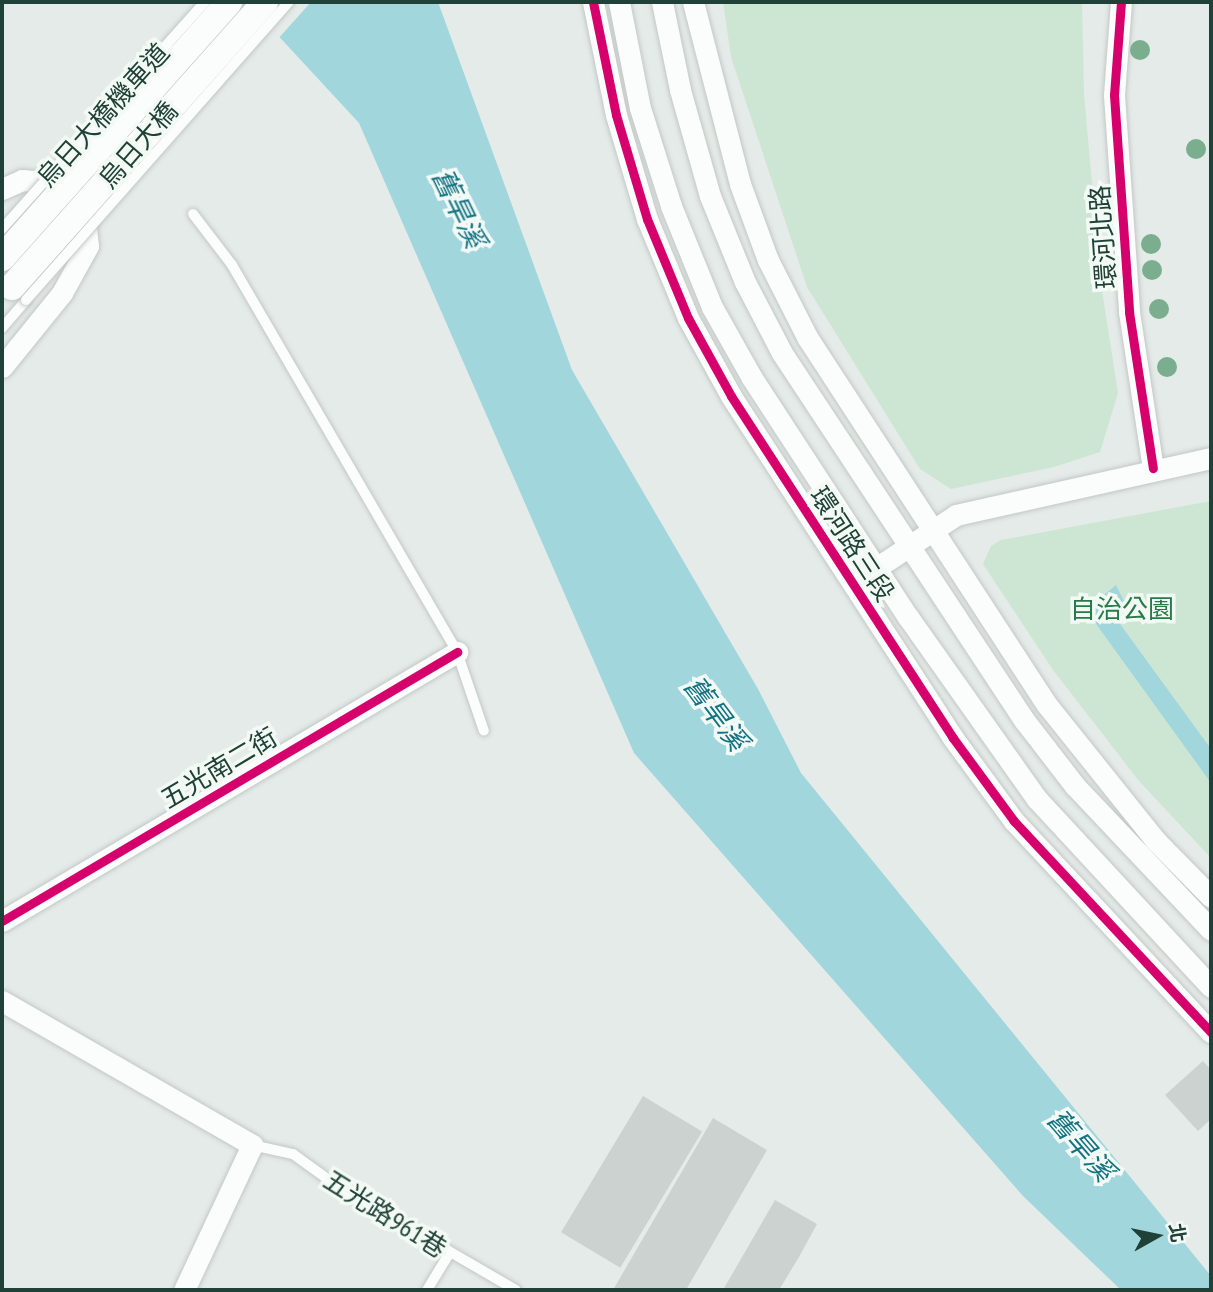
<!DOCTYPE html>
<meta charset="utf-8">
<style>
body{margin:0}
#map{position:relative;width:1213px;height:1292px;overflow:hidden;background:#e5ebe8;font-family:"PT Sans Narrow","Noto Sans TC",sans-serif}
div>[style]{position:absolute}
.green>*{inset:0;background:#cce6d3}
.water>*{inset:0;background:#a1d6dd}
.pier>*{inset:0;background:#e5ebe8}
.building>*{inset:0;background:#ccd2cf;transform-origin:0 0}
.roads{filter:drop-shadow(0 0 2px #c2c8c5) drop-shadow(0 0 2px #c2c8c5)}
.service>*{height:10px;margin:-5px;padding:0 5px;transform-origin:5px;border-radius:5px;background:#fbfcfc}
.minor>*{height:21px;margin:-10.5px;padding:0 10.5px;transform-origin:10.5px;border-radius:10.5px;background:#fbfcfc}
.bridges{filter:drop-shadow(0 0 2px #c2c8c5) drop-shadow(0 0 2px #c2c8c5)}
.service-bridge>*{height:10px;margin:-5px;padding:0 5px;transform-origin:5px;border-radius:5px;background:#fbfcfc}
.tertiary-bridge>*{height:26px;margin:-13px;padding:0 13px;transform-origin:13px;border-radius:13px;background:#fbfcfc}
.cycleway>*{height:9px;margin:-4.5px;padding:0 4.5px;transform-origin:4.5px;border-radius:4.5px;background:#d6006c}
.trees>*{width:20px;height:20px;margin:-10px;border-radius:50%;background:#7bae8e}
span{translate:-50% -50%;white-space:nowrap;text-align:center;line-height:1.15;-webkit-text-stroke:7px #f3faf6;paint-order:stroke}
.street-label{font-size:26px;color:#204137}
.park-label{font-size:26px;color:#257c45}
.water-label{font-size:28px;color:#137383;font-style:italic}
.frame{position:absolute;inset:0;border:4px solid #204137;pointer-events:none}
.north{position:absolute;left:1122px;top:1201px;width:70px;height:70px;-webkit-text-stroke:5px #f3faf6;paint-order:stroke;rotate:81deg;font-size:19px;font-weight:700;line-height:28px;text-align:center;color:#204137}
.north::after{content:'';display:block;margin:auto;width:24px;height:32px;background:#204137;clip-path:polygon(50% 0,100% 100%,50% 72%,0 100%)}
</style>
<div id="map">
<div class="green">
<div style="clip-path:polygon(723px 2px,1082px 2px,1084px 94px,1101px 284px,1118px 393px,1100px 452px,1054px 467px,951px 489px,920px 469px,807px 287px,731px 57px)"></div>
<div style="clip-path:polygon(1211px 501px,1211px 858px,1139px 781px,1053px 670px,983px 564px,991px 546px,1001px 540px)"></div>
</div>
<div class="water">
<div style="clip-path:polygon(247px 2px,438px 2px,572px 370px,758px 689px,801px 773px,1211px 1276px,1211px 1290px,1121px 1290px,1023px 1196px,634px 753px,359px 123px)"></div>
<div style="clip-path:polygon(1116px 585px,1124px 601px,1112px 613px,1211px 749px,1211px 783px,1086px 610px)"></div>
</div>
<div class="pier">
<div style="clip-path:polygon(244px 2px,311px 2px,277px 40px)"></div>
</div>
<div class="building">
<div style="clip-path:polygon(1203px 1061px,1211px 1070px,1211px 1119px,1198px 1131px,1165px 1095px)"></div>
<div style="left:643px;top:1096px;width:69px;height:159px;rotate:31deg"></div>
<div style="clip-path:polygon(713px 1118px,767px 1150px,686px 1290px,613px 1290px)"></div>
<div style="clip-path:polygon(775px 1200px,817px 1224px,799px 1257px,779px 1290px,723px 1290px)"></div>
</div>
<div class="roads">
<div class="service">
<div style="left:193px;top:214px;width:64px;rotate:52.6deg"></div>
<div style="left:232px;top:265px;width:448px;rotate:59.8deg"></div>
<div style="left:457px;top:652px;width:83px;rotate:71.1deg"></div>
<div style="left:2px;top:328px;width:37px;rotate:-49deg"></div>
<div style="left:252px;top:1145px;width:42px;rotate:12.4deg"></div>
<div style="left:293px;top:1154px;width:58px;rotate:35.9deg"></div>
<div style="left:340px;top:1188px;width:203px;rotate:30.1deg"></div>
<div style="left:427px;top:1290px;width:42px;rotate:-58.6deg"></div>
</div>
<div class="minor">
<div style="left:593px;top:2px;width:115px;rotate:78.5deg"></div>
<div style="left:616px;top:115px;width:109px;rotate:73.4deg"></div>
<div style="left:647px;top:219px;width:107px;rotate:67.5deg"></div>
<div style="left:688px;top:318px;width:89px;rotate:61.1deg"></div>
<div style="left:731px;top:396px;width:408px;rotate:57deg"></div>
<div style="left:953px;top:738px;width:103px;rotate:53.7deg"></div>
<div style="left:1014px;top:821px;width:289px;rotate:47deg"></div>
<div style="left:619px;top:2px;width:108px;rotate:78.8deg"></div>
<div style="left:640px;top:108px;width:103px;rotate:72.4deg"></div>
<div style="left:671px;top:206px;width:109px;rotate:67.9deg"></div>
<div style="left:712px;top:307px;width:81px;rotate:60.6deg"></div>
<div style="left:752px;top:378px;width:285px;rotate:56.9deg"></div>
<div style="left:908px;top:617px;width:223px;rotate:54.7deg"></div>
<div style="left:1037px;top:799px;width:256px;rotate:47.2deg"></div>
<div style="left:662px;top:2px;width:90px;rotate:78.4deg"></div>
<div style="left:680px;top:90px;width:110px;rotate:74.2deg"></div>
<div style="left:710px;top:196px;width:93px;rotate:67.9deg"></div>
<div style="left:745px;top:282px;width:80px;rotate:62.5deg"></div>
<div style="left:782px;top:353px;width:440px;rotate:56.6deg"></div>
<div style="left:1024px;top:720px;width:83px;rotate:52.3deg"></div>
<div style="left:1075px;top:786px;width:198px;rotate:46.6deg"></div>
<div style="left:693px;top:2px;width:188px;rotate:75.5deg"></div>
<div style="left:740px;top:184px;width:81px;rotate:69.8deg"></div>
<div style="left:768px;top:260px;width:86px;rotate:63.1deg"></div>
<div style="left:807px;top:337px;width:439px;rotate:56.9deg"></div>
<div style="left:1047px;top:705px;width:174px;rotate:51.3deg"></div>
<div style="left:1156px;top:841px;width:78px;rotate:45.5deg"></div>
<div style="left:1121px;top:2px;width:93px;rotate:94.3deg"></div>
<div style="left:1114px;top:95px;width:218px;rotate:86deg"></div>
<div style="left:1129px;top:312px;width:158px;rotate:81.3deg"></div>
<div style="left:2px;top:189px;width:22px;rotate:-24deg"></div>
<div style="left:22px;top:180px;width:23px;rotate:5deg"></div>
<div style="left:45px;top:182px;width:27px;rotate:27deg"></div>
<div style="left:69px;top:194px;width:29px;rotate:56deg"></div>
<div style="left:85px;top:218px;width:28px;rotate:84deg"></div>
<div style="left:88px;top:246px;width:54px;rotate:119deg"></div>
<div style="left:62px;top:293px;width:95px;rotate:129deg"></div>
<div style="left:864px;top:576px;width:110px;rotate:-33.5deg"></div>
<div style="left:956px;top:515px;width:261px;rotate:-12.6deg"></div>
<div style="left:2px;top:921px;width:529px;rotate:-30.59deg"></div>
<div style="left:2px;top:1001px;width:289px;rotate:29.9deg"></div>
<div style="left:252px;top:1145px;width:160px;rotate:115.1deg"></div>
</div>
</div>
<div class="bridges">
<div class="service-bridge">
<div style="left:2px;top:229px;width:305px;rotate:-48.2deg"></div>
<div style="left:26px;top:300px;width:397px;rotate:-48.6deg"></div>
</div>
<div class="tertiary-bridge">
<div style="left:2px;top:258px;width:342px;rotate:-48.4deg"></div>
<div style="left:12px;top:287px;width:381px;rotate:-48.4deg"></div>
</div>
</div>
<div class="cycleway">
<div style="left:593px;top:2px;width:115px;rotate:78.5deg"></div>
<div style="left:616px;top:115px;width:109px;rotate:73.4deg"></div>
<div style="left:647px;top:219px;width:107px;rotate:67.5deg"></div>
<div style="left:688px;top:318px;width:89px;rotate:61.1deg"></div>
<div style="left:731px;top:396px;width:408px;rotate:57deg"></div>
<div style="left:953px;top:738px;width:103px;rotate:53.7deg"></div>
<div style="left:1014px;top:821px;width:289px;rotate:47deg"></div>
<div style="left:1121px;top:2px;width:93px;rotate:94.3deg"></div>
<div style="left:1114px;top:95px;width:218px;rotate:86deg"></div>
<div style="left:1129px;top:312px;width:158px;rotate:81.3deg"></div>
<div style="left:2px;top:921px;width:529px;rotate:-30.59deg"></div>
</div>
<div class="trees">
<div style="left:1140px;top:50px"></div>
<div style="left:1196px;top:149px"></div>
<div style="left:1151px;top:244px"></div>
<div style="left:1152px;top:270px"></div>
<div style="left:1159px;top:309px"></div>
<div style="left:1167px;top:367px"></div>
</div>
<div class="street-label">
<span style="left:103px;top:115px;rotate:-48deg">烏日大橋機車道</span>
<span style="left:138px;top:145px;rotate:-49deg">烏日大橋</span>
<span style="left:1103px;top:237px;rotate:-94deg">環河北路</span>
<span style="left:852px;top:544px;rotate:57deg">環河路三段</span>
<span style="left:219px;top:768px;rotate:-31deg">五光南二街</span>
<span style="left:385px;top:1214px;rotate:32deg">五光路961巷</span>
</div>
<div class="park-label">
<span style="left:1122px;top:609px">自治公園</span>
</div>
<div class="water-label">
<span style="left:459px;top:208px;rotate:64deg">舊旱溪</span>
<span style="left:716px;top:713px;rotate:53deg">舊旱溪</span>
<span style="left:1081px;top:1145px;rotate:49deg">舊旱溪</span>
</div>
<div class="frame"></div>
<div class="north">北</div>
</div>
